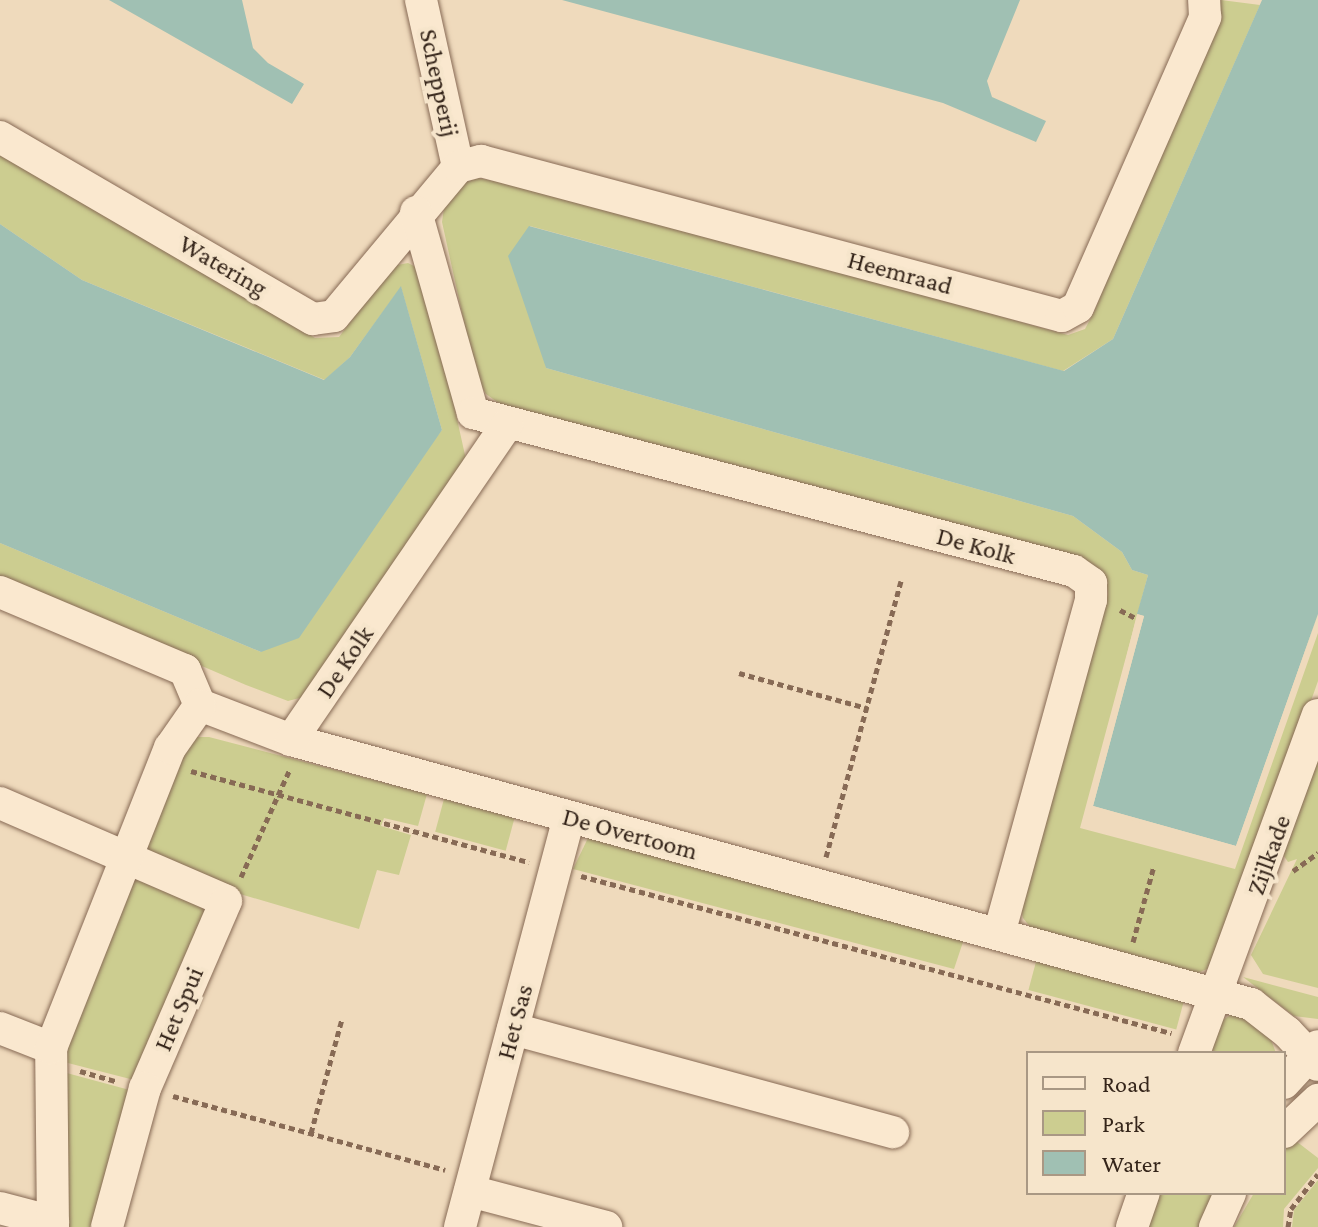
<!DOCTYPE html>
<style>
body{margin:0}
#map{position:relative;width:1318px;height:1227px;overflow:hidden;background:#efdabc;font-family:"Crimson Pro",serif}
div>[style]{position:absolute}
.green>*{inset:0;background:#cccd90;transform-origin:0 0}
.water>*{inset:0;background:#a0c0b3}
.pier>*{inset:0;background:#efdabc}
.path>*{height:5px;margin-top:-2.5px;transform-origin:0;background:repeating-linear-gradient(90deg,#876a55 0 6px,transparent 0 10px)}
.roads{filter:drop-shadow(0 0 2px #876a55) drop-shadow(0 0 2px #876a55)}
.minor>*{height:32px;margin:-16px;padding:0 16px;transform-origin:16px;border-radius:16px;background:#fae8cf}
span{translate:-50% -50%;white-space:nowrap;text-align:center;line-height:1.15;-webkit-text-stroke:8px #f6e5cb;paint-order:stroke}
.street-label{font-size:26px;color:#35251a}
.legend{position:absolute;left:1026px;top:1051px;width:260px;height:144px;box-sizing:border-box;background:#f6e5cb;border:2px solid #a99884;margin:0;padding:10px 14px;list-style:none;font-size:24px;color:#35251a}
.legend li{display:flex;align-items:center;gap:16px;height:40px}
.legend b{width:40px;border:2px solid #a99884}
</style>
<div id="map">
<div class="green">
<div style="clip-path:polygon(1221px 0,1260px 5px,1113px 339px,1063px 371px,530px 226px,546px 368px,1073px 516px,1122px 552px,1132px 570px,1148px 575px,1080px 828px,1235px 869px,1318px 633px,1318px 681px,1222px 952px,1212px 967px,1195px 974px,1035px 933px,1023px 918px,1021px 908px,1108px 594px,1106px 580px,500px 404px,486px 394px,476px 377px,442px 222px,445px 201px,461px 184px,478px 178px,537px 189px,1068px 335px,1085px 329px,1094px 312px)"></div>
<div style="clip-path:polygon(0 155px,315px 338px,339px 337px,392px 266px,408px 263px,424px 271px,467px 464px,307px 696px,288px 701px,246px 685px,0 579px,0 543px,261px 652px,442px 430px,401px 287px,350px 357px,325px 380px,82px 280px,0 224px)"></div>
<div style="clip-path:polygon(194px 737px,209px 737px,427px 794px,418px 826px,384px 818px,381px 826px,411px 835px,399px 875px,377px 870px,359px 929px,240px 894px,140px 847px,181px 751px)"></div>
<div style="clip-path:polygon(1318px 750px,1318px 988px,1263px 974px,1251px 955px,1297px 859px,1288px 862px,1282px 853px)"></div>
<div style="left:444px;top:799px;width:73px;height:34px;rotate:15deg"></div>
<div style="clip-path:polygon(589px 836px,964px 939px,954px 969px,573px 869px)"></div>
<div style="clip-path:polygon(131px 869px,211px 904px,138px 1081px,64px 1062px,66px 1037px)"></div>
<div style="left:1037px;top:958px;width:153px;height:33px;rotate:15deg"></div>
<div style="clip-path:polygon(1243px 977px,1318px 997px,1318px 1019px,1294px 1016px)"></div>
<div style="clip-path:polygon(1231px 1015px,1245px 1017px,1270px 1037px,1276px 1053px,1216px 1053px,1208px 1046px,1219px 1022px)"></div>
<div style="clip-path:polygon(63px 1072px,137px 1092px,98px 1227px,64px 1227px)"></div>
<div style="clip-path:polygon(1292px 1138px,1318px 1158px,1318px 1168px,1284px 1209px,1283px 1227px,1234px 1227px,1254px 1193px,1284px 1193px,1284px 1150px)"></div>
<div style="clip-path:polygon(1318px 1180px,1318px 1227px,1292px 1227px,1294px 1210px)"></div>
<div style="clip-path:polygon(1157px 1193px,1214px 1193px,1200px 1227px,1145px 1227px)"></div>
</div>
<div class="water">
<div style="clip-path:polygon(109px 0,242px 0,253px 48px,268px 63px,304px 84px,292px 104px)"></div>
<div style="clip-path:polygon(562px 0,1020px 0,987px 81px,992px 97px,1046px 121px,1036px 142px,943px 103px)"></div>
<div style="clip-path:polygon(1262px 0,1318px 0,1318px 614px,1236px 846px,1093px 806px,1144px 616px,1137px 614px,1148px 575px,1132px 570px,1122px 552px,1073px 516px,546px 368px,508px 256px,529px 226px,1064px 371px,1113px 339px)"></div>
<div style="clip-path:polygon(0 224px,82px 280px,324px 380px,350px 357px,401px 286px,442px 430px,299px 638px,261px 652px,0 543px)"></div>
</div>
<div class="pier">
<div style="clip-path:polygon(1137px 614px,1144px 616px,1093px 806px,1236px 846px,1318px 614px,1238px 850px,1089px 808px)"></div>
</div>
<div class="path">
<div style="left:1120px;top:610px;width:18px;rotate:27deg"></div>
<div style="left:739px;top:673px;width:133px;rotate:15.3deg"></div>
<div style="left:191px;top:771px;width:350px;rotate:15.1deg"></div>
<div style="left:826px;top:857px;width:286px;rotate:-74.8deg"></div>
<div style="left:1293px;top:871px;width:31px;rotate:-36deg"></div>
<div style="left:581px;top:876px;width:611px;rotate:14.9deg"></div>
<div style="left:241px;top:877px;width:119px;rotate:-65.6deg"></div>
<div style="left:1133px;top:942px;width:79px;rotate:-74.6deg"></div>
<div style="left:80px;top:1071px;width:37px;rotate:16deg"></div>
<div style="left:173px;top:1096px;width:282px;rotate:15.2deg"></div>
<div style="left:311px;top:1133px;width:118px;rotate:-74.8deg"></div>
<div style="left:1288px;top:1227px;width:18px;rotate:-81deg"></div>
<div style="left:1291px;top:1209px;width:44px;rotate:-52.4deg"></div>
</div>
<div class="roads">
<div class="minor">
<div style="left:421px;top:0;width:171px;rotate:77.5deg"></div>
<div style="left:0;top:137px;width:362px;rotate:30.2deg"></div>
<div style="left:313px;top:319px;width:21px;rotate:-8deg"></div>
<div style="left:334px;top:316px;width:194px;rotate:-50.2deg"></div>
<div style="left:458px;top:167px;width:24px;rotate:-15deg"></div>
<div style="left:481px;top:161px;width:601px;rotate:14.94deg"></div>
<div style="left:1062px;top:316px;width:18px;rotate:-29deg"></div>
<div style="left:1078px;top:307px;width:317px;rotate:-66.3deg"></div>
<div style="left:1205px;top:17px;width:17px;rotate:-93deg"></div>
<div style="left:416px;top:212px;width:209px;rotate:74.2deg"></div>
<div style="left:473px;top:413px;width:621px;rotate:14.73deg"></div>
<div style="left:1074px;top:571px;width:21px;rotate:35deg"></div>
<div style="left:1091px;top:583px;width:17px;rotate:90deg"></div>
<div style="left:1091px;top:600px;width:346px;rotate:105.4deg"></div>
<div style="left:0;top:592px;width:201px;rotate:22.9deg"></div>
<div style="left:185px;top:670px;width:38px;rotate:67deg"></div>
<div style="left:200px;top:705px;width:97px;rotate:21deg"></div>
<div style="left:291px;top:740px;width:996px;rotate:15.38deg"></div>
<div style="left:1251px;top:1004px;width:46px;rotate:37.9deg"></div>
<div style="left:1287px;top:1032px;width:45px;rotate:46.8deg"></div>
<div style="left:291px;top:740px;width:383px;rotate:-55.6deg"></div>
<div style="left:0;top:803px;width:246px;rotate:23.4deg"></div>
<div style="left:226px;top:901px;width:204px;rotate:113.4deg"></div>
<div style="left:145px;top:1088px;width:144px;rotate:105.3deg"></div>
<div style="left:0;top:1028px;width:55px;rotate:21.4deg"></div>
<div style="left:513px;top:1029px;width:394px;rotate:15.2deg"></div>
<div style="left:1194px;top:1053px;width:360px;rotate:-69.9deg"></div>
<div style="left:1284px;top:1083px;width:50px;rotate:-47.4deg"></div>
<div style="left:1284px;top:1132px;width:47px;rotate:-43.3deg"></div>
<div style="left:470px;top:1191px;width:141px;rotate:14.8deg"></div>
<div style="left:0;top:1208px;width:55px;rotate:14.8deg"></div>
<div style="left:53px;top:1227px;width:179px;rotate:-90.6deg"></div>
<div style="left:51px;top:1048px;width:323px;rotate:-68.4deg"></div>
<div style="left:170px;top:748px;width:52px;rotate:-55.1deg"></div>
<div style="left:460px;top:1227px;width:423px;rotate:-75.1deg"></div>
<div style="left:1132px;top:1227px;width:36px;rotate:-71deg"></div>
<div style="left:1215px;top:1227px;width:37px;rotate:-66deg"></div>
</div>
</div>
<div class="street-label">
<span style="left:439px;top:83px;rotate:78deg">Schepperij</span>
<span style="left:223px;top:266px;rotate:30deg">Watering</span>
<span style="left:900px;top:273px;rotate:15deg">Heemraad</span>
<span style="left:976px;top:546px;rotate:15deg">De Kolk</span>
<span style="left:345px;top:662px;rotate:-56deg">De Kolk</span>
<span style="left:630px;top:834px;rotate:15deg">De Overtoom</span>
<span style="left:1269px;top:855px;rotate:-70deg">Zijlkade</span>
<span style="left:179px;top:1009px;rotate:-67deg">Het Spui</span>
<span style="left:515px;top:1022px;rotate:-75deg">Het Sas</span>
</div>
<ul class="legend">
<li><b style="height:10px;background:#fae8cf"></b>Road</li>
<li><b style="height:22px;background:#cccd90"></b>Park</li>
<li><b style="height:22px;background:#a0c0b3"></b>Water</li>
</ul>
</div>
